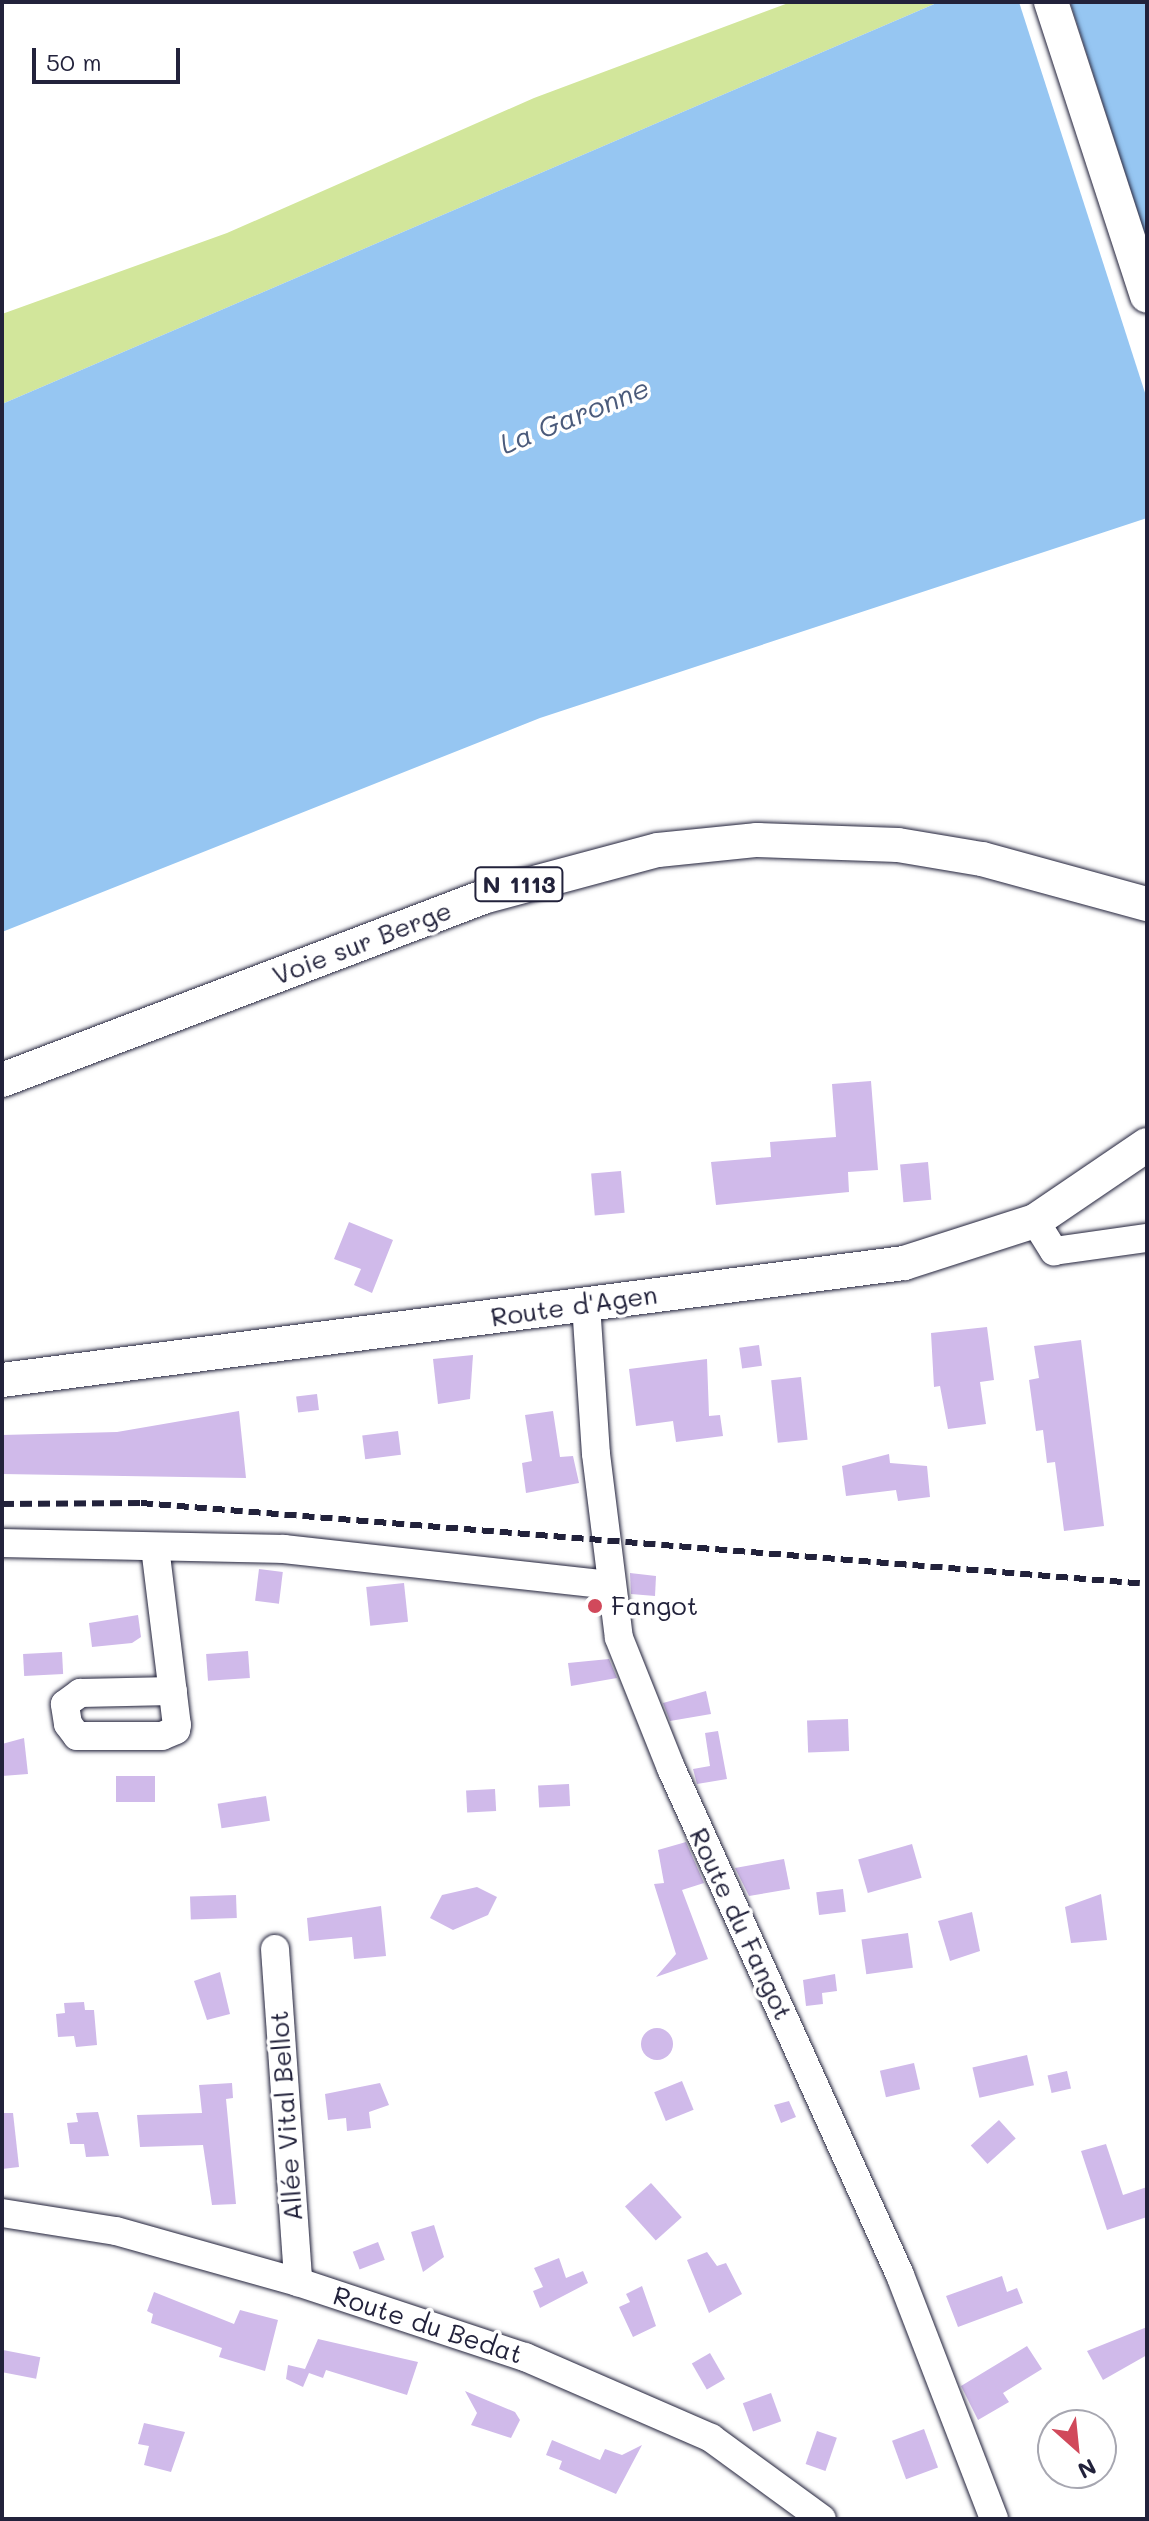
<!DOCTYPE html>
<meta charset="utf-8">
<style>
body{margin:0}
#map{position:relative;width:1149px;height:2521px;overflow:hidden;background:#fff;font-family:Mali,sans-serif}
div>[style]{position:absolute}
.green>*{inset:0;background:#d2e69b}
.water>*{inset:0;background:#96c6f2}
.pier>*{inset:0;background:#fff}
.building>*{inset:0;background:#d0baea;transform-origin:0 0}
.round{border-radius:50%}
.roads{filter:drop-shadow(0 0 2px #22223b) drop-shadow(0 0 2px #22223b)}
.minor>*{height:28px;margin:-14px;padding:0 14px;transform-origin:14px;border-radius:14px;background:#fff}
.major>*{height:34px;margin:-17px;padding:0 17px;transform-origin:17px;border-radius:17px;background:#fff}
.rail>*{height:6px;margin-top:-3px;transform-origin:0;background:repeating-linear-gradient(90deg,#22223b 0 12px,transparent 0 18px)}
.dots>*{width:22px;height:22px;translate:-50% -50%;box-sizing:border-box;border:4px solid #fff;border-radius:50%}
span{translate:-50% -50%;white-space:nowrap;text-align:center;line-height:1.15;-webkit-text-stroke:7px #fff;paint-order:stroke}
.shield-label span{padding:2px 6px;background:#fff;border:2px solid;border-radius:6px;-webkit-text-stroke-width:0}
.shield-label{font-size:24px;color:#22223b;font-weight:700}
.street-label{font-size:26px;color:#22223b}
.poi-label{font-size:26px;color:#22223b}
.left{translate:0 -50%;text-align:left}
.water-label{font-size:28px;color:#4b5b7b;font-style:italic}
.frame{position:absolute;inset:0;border:4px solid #22223b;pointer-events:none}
.north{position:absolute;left:1037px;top:2409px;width:80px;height:80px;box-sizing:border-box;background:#fff;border:2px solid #a7a7b1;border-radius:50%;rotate:153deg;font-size:22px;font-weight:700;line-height:32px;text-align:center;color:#22223b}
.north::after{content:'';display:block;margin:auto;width:28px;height:36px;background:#d1495b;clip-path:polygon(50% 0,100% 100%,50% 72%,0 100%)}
.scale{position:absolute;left:32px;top:48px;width:148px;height:36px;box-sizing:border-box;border:4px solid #22223b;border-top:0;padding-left:10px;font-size:24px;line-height:28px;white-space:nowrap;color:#22223b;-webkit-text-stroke:6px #fff;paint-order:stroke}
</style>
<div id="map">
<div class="green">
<div style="clip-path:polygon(791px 2px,939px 2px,2px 404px,2px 314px,227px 233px,534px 98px)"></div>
</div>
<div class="water">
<div style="clip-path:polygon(939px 2px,1147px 2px,1147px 518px,540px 718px,2px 932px,2px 404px)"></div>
</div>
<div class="pier">
<div style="clip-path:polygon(1019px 2px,1070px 2px,1147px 240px,1147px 399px)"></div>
</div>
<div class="building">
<div style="clip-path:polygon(871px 1081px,878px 1170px,848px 1172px,849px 1192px,716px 1205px,711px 1162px,771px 1157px,770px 1142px,836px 1137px,832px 1084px)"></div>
<div style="left:928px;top:1162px;width:38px;height:28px;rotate:85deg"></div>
<div style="left:621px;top:1171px;width:42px;height:30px;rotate:85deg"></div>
<div style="clip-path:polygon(349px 1222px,393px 1240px,372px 1293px,354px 1285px,361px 1269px,334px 1259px)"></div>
<div style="clip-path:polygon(987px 1327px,994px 1380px,980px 1382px,986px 1424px,948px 1429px,940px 1386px,934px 1387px,931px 1333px)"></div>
<div style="clip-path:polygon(1081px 1340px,1104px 1526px,1064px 1531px,1055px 1462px,1047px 1463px,1043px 1430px,1036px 1431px,1029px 1380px,1039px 1378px,1034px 1346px)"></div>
<div style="left:759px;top:1345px;width:21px;height:20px;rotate:82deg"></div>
<div style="clip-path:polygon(473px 1355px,470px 1399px,438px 1404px,433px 1359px)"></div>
<div style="clip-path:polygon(707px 1359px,709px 1416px,720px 1415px,723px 1436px,676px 1442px,673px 1421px,636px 1426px,629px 1369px)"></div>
<div style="left:801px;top:1377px;width:63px;height:30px;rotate:84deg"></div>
<div style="left:317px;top:1394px;width:16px;height:21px;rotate:83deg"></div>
<div style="clip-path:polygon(239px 1411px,246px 1478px,2px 1474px,2px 1435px,117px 1432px)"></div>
<div style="clip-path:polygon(553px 1411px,560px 1457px,573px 1456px,579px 1483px,526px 1493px,522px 1463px,532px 1461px,525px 1415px)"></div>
<div style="left:398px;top:1431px;width:24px;height:36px;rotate:83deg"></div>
<div style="clip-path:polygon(889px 1454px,890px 1463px,927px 1466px,930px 1497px,898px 1501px,896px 1490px,846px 1496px,842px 1466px)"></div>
<div style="left:259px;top:1569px;width:24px;height:32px;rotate:7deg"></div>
<div style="clip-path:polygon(630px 1573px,656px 1576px,655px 1596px,631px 1594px)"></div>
<div style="left:404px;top:1583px;width:39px;height:38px;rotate:84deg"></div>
<div style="clip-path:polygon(138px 1615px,141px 1637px,132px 1643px,92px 1647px,89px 1623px)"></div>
<div style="left:248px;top:1651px;width:27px;height:42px;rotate:86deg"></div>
<div style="left:62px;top:1652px;width:22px;height:39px;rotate:87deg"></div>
<div style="clip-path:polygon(609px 1659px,617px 1678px,571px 1686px,568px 1663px)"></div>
<div style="clip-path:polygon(706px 1691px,711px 1714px,670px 1721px,663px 1703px)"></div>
<div style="left:848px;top:1719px;width:32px;height:41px;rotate:88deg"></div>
<div style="clip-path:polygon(718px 1731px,727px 1779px,697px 1784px,693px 1769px,710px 1766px,705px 1733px)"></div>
<div style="clip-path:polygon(24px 1738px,28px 1774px,2px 1776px,2px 1744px)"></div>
<div style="left:116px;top:1776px;width:39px;height:26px"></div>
<div style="left:569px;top:1784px;width:22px;height:31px;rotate:87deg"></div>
<div style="left:495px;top:1789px;width:22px;height:29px;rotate:87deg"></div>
<div style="left:266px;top:1796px;width:25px;height:49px;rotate:81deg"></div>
<div style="clip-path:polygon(686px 1842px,704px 1883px,682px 1890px,708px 1959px,656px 1977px,676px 1954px,654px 1884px,664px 1883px,658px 1850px)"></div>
<div style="left:912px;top:1844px;width:35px;height:56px;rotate:74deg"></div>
<div style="clip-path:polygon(784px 1859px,790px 1889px,749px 1896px,735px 1868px)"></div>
<div style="clip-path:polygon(477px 1887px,497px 1897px,488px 1915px,453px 1930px,430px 1918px,442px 1895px)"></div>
<div style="left:843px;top:1889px;width:23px;height:27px;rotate:83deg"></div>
<div style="clip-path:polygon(1101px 1894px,1107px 1940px,1071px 1943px,1065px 1907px)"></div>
<div style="left:236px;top:1895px;width:23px;height:46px;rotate:88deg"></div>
<div style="clip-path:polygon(381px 1906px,386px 1956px,354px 1959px,352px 1937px,309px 1941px,307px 1918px)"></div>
<div style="clip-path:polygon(972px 1912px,980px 1951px,950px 1961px,938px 1921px)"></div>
<div style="left:908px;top:1933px;width:35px;height:47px;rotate:82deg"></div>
<div style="clip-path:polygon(220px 1972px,230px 2014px,207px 2020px,194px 1981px)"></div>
<div style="clip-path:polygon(835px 1974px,837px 1991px,822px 1993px,823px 2004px,806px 2006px,803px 1980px)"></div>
<div style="clip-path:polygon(84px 2002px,85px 2010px,94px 2010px,97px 2045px,76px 2047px,74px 2036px,58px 2037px,56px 2014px,65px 2013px,64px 2003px)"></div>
<div class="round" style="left:641px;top:2028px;width:32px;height:32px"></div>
<div style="left:1027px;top:2055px;width:31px;height:56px;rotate:77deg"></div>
<div style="left:914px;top:2063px;width:27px;height:35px;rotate:77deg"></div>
<div style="left:1067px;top:2071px;width:18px;height:20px;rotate:77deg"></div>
<div style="left:682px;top:2081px;width:31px;height:30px;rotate:68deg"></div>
<div style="clip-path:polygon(232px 2083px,233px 2098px,226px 2099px,236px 2204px,212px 2205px,203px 2145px,140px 2147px,137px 2115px,202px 2113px,199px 2085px)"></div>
<div style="clip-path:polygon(380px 2083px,389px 2105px,369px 2112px,371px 2128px,347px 2131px,346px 2118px,328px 2120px,325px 2094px)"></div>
<div style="clip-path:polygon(789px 2101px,796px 2117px,781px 2123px,774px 2105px)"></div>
<div style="clip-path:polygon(98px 2112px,109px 2156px,86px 2157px,84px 2144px,70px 2144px,67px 2123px,78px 2122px,76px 2113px)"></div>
<div style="clip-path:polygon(2px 2113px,13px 2113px,19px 2167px,2px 2169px)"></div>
<div style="left:999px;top:2120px;width:25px;height:38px;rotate:48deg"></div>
<div style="clip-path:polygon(1106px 2144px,1123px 2195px,1147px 2187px,1147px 2217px,1107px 2230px,1081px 2151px)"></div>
<div style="left:651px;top:2183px;width:46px;height:35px;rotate:48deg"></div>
<div style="clip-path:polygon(434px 2225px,444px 2257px,423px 2272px,411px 2232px)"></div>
<div style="left:378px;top:2242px;width:19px;height:27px;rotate:69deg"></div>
<div style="clip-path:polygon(707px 2252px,717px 2266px,726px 2263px,742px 2294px,709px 2313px,687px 2260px)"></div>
<div style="clip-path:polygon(559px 2258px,566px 2278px,583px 2271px,588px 2283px,540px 2308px,533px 2291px,543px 2287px,534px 2268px)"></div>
<div style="clip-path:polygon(1002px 2276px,1007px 2292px,1017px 2288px,1023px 2303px,958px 2327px,946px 2296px)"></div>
<div style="clip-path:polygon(642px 2286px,656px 2326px,633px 2337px,619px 2307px,630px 2302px,626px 2294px)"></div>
<div style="clip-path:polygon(154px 2292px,234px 2324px,240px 2310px,278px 2320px,265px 2371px,219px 2357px,222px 2348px,151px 2323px,153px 2314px,147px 2311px)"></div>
<div style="clip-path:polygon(1147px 2327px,1147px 2355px,1103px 2380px,1087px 2351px)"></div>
<div style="clip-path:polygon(318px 2339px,418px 2362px,407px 2395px,326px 2370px,323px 2378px,309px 2373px,303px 2387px,286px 2379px,288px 2365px,305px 2369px)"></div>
<div style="clip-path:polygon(1027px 2346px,1042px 2369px,1003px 2393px,1009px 2402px,978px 2420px,961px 2386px)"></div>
<div style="left:3px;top:2350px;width:38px;height:22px;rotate:11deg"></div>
<div style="left:710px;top:2353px;width:30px;height:21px;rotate:60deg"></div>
<div style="clip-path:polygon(465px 2391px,515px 2412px,520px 2420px,511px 2438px,471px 2425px,477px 2413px)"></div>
<div style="left:771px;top:2393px;width:30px;height:30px;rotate:70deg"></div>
<div style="clip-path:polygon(144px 2423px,185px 2432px,171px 2472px,144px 2465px,149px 2446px,138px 2444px)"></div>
<div style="left:924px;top:2429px;width:41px;height:34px;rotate:70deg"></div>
<div style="left:817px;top:2431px;width:21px;height:35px;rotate:19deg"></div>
<div style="clip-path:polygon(552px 2440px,600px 2460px,605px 2449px,622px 2455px,642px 2445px,616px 2494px,559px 2469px,562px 2461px,546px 2455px)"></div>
</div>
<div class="roads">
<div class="minor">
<div style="left:1035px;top:1221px;width:36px;rotate:58deg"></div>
<div style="left:1054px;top:1251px;width:94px;rotate:-8deg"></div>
<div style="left:586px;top:1304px;width:150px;rotate:86.2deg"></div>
<div style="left:596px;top:1454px;width:185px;rotate:82.9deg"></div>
<div style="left:619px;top:1638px;width:140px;rotate:68.2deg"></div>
<div style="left:671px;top:1768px;width:556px;rotate:65.69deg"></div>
<div style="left:900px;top:2275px;width:261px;rotate:68.9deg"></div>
<div style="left:2px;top:1543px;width:282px;rotate:1.2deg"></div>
<div style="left:284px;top:1549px;width:327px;rotate:6.3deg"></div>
<div style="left:155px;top:1547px;width:179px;rotate:83deg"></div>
<div style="left:177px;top:1725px;width:5px;rotate:101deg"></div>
<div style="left:176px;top:1730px;width:15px;rotate:157deg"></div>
<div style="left:162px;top:1736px;width:85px;rotate:180deg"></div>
<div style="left:77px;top:1736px;width:15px;rotate:-127deg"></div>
<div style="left:68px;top:1724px;width:20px;rotate:-99deg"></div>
<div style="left:65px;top:1704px;width:19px;rotate:-36deg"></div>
<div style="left:80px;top:1693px;width:93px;rotate:-1.2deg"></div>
<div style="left:275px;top:1949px;width:334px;rotate:86deg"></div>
<div style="left:2px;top:2213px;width:115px;rotate:9deg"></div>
<div style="left:116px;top:2231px;width:189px;rotate:15.7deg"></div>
<div style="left:298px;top:2282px;width:239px;rotate:18.3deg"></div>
<div style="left:525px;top:2357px;width:203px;rotate:23.5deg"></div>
<div style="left:711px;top:2438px;width:137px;rotate:36.1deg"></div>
</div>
<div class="major">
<div style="left:1051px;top:2px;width:309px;rotate:71.9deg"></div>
<div style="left:2px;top:1080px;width:518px;rotate:-20.82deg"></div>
<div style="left:486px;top:896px;width:178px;rotate:-15deg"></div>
<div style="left:658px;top:850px;width:100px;rotate:-5.8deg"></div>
<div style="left:757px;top:840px;width:141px;rotate:2deg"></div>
<div style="left:898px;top:845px;width:85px;rotate:9.5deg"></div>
<div style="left:982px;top:859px;width:171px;rotate:15.3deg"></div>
<div style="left:2px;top:1380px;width:910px;rotate:-7.39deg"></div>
<div style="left:904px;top:1263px;width:138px;rotate:-17.8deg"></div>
<div style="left:1035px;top:1221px;width:135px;rotate:-34.2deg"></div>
</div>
</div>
<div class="rail">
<div style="left:2px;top:1504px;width:139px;rotate:-0.4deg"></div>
<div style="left:141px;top:1503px;width:1009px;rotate:4.6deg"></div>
</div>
<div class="dots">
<div style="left:595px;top:1606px;background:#d1495b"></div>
</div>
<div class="shield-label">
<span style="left:519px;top:884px">N 1113</span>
</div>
<div class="street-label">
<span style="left:362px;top:943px;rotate:-21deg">Voie sur Berge</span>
<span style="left:574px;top:1306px;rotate:-8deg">Route d'Agen</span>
<span style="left:741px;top:1924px;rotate:65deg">Route du Fangot</span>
<span style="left:286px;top:2116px;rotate:-94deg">Allée Vital Bellot</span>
<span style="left:428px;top:2325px;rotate:18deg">Route du Bedat</span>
</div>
<div class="poi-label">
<span class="left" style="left:611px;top:1606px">Fangot</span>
</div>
<div class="water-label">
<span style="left:574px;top:415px;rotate:-22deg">La Garonne</span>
</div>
<div class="frame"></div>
<div class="north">N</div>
<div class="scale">50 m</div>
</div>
